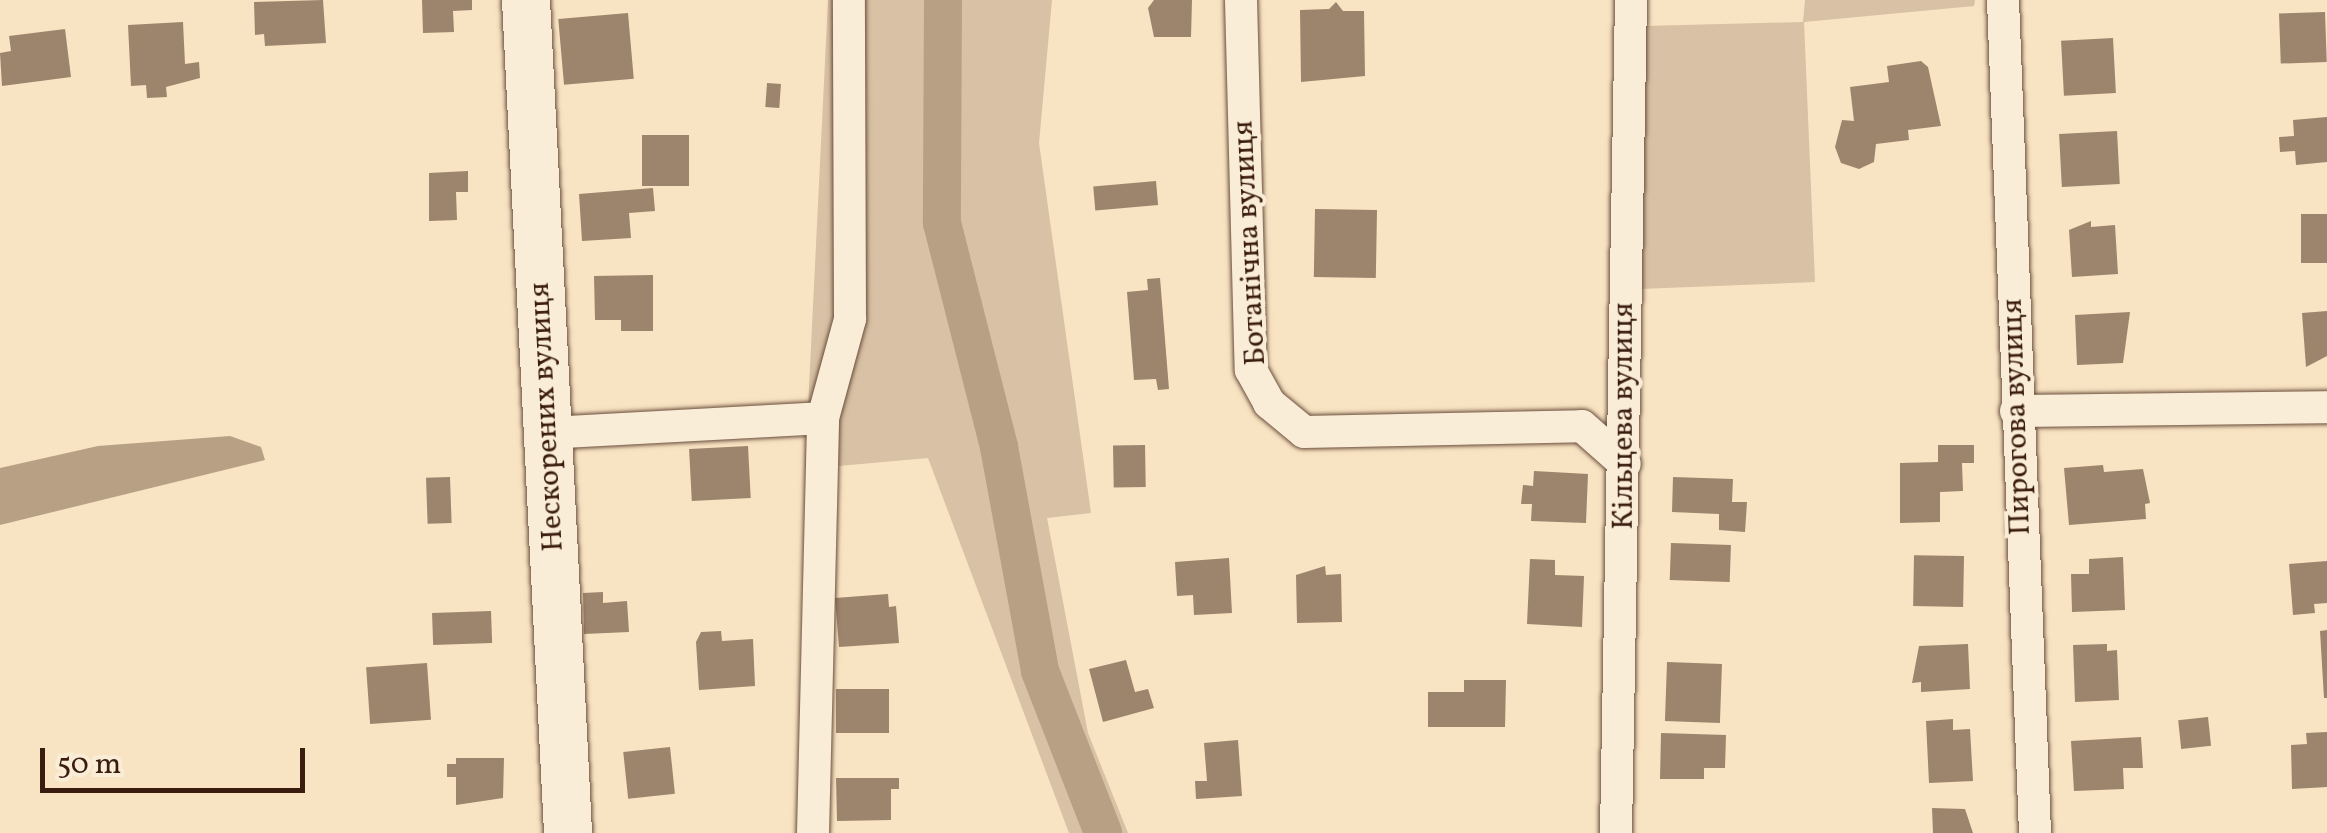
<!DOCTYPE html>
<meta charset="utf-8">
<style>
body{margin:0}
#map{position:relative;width:2327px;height:833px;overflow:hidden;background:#f8e3c2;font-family:Vollkorn,serif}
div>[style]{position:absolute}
.green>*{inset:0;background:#d8c1a4}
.water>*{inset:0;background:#b8a085}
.canal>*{height:38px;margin:-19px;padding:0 19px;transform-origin:19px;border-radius:19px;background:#b8a085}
.building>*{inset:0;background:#9d846c;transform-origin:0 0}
.roads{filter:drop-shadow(0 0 2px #6a4e3c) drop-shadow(0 0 2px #6a4e3c)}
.street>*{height:32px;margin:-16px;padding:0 16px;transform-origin:16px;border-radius:16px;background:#faedd7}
.secondary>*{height:48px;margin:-24px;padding:0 24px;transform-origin:24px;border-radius:24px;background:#faedd7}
span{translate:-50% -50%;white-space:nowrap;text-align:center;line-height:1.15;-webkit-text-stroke:8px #faedd7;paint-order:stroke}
.street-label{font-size:30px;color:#3b1d0f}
.scale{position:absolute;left:40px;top:748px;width:265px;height:45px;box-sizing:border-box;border:5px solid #3b1d0f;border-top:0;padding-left:12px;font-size:30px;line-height:35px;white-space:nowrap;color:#3b1d0f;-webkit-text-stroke:8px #faedd7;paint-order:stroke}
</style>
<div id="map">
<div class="green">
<div style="clip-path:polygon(828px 0,1052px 0,1039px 143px,1091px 513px,1047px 518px,1088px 733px,1128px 833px,1069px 833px,928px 458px,805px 469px)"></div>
<div style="clip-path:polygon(1805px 0,1975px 0,1974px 6px,1804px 22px,1815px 282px,1640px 289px,1645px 26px,1803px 22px)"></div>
</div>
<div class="water">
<div style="clip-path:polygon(230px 436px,261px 447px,265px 460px,0 525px,0 468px,98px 446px)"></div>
</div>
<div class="canal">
<div style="left:943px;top:0;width:223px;rotate:90.3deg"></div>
<div style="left:942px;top:223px;width:231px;rotate:75.7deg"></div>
<div style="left:999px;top:447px;width:228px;rotate:79.6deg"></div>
<div style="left:1040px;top:671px;width:174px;rotate:68.7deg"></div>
</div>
<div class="building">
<div style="clip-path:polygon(323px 0,326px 43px,265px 46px,264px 34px,255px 35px,254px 2px)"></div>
<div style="clip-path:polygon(422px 0,472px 0,472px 10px,453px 11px,454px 32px,423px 33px)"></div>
<div style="clip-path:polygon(1154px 0,1192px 0,1191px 37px,1154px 37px,1148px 8px)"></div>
<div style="clip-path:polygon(1336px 2px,1343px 11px,1364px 11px,1365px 76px,1301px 82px,1300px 10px,1329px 9px)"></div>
<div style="left:2325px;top:12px;width:50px;height:46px;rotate:88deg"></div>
<div style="left:628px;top:13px;width:66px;height:70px;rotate:85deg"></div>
<div style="clip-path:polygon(183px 22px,185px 64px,199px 62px,200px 78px,166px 87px,167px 97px,147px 98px,146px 85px,131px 86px,128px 25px)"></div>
<div style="clip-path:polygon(65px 29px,71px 77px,2px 86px,0 53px,11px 51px,9px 36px)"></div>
<div style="left:2113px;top:38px;width:55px;height:52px;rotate:87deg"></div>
<div style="clip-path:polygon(1921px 61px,1928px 67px,1941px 126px,1908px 130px,1909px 140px,1876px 144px,1874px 162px,1859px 169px,1841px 163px,1835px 147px,1842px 120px,1854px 121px,1850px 87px,1889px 82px,1887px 66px)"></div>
<div style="left:767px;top:83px;width:14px;height:24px;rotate:4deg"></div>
<div style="clip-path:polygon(2327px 117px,2327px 162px,2296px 165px,2295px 151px,2280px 152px,2279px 137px,2294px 136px,2293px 120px)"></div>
<div style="left:2117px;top:131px;width:53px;height:58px;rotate:87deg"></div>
<div style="left:642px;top:135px;width:47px;height:51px"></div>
<div style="clip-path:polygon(468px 171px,468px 192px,456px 192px,457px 220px,429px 221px,429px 173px)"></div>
<div style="left:1156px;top:181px;width:24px;height:63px;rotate:85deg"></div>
<div style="clip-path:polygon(653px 188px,655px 211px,629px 213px,631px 238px,582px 241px,579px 194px)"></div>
<div style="left:1315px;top:209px;width:62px;height:68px;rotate:1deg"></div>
<div style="left:2327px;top:214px;width:49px;height:26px;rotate:90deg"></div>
<div style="clip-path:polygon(2091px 221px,2091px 227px,2115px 225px,2118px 274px,2072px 277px,2069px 230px)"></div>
<div style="clip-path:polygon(653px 275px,653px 331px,621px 331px,621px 320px,595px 320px,594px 276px)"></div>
<div style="clip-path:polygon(1160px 278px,1169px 389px,1158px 390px,1156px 379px,1134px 380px,1127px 292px,1148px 290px,1147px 279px)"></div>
<div style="clip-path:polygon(2327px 311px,2327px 356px,2306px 367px,2302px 313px)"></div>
<div style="clip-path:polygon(2130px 312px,2123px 363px,2077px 365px,2075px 315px)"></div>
<div style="left:1145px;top:445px;width:42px;height:32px;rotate:89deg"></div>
<div style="clip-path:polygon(1938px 445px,1974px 445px,1974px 463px,1962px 463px,1963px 491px,1940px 492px,1940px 522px,1900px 523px,1900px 463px,1938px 462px)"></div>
<div style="left:748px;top:446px;width:52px;height:59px;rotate:87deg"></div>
<div style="clip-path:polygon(2103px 465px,2104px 472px,2143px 469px,2150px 503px,2145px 504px,2146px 519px,2069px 525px,2064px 468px)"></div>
<div style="clip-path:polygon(1534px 471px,1588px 474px,1586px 523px,1531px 521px,1532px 504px,1521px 504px,1523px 485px,1533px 486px)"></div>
<div style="left:450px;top:477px;width:46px;height:24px;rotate:88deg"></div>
<div style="clip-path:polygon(1673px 477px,1733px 479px,1732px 502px,1747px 502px,1745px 532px,1719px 530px,1719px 514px,1672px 512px)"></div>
<div style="left:1671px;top:543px;width:60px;height:37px;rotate:2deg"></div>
<div style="left:1964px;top:556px;width:51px;height:50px;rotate:91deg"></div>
<div style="clip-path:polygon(2123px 557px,2125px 610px,2072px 612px,2071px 574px,2089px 574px,2089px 559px)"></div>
<div style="clip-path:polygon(1229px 558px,1232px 613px,1194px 615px,1193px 595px,1177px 596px,1175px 562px)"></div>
<div style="clip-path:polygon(1530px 559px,1555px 560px,1555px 575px,1584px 576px,1582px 627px,1527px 624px)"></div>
<div style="clip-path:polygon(2327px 561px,2327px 603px,2314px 604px,2315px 613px,2293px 615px,2289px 564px)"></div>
<div style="clip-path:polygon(1325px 566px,1326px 575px,1341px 574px,1342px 622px,1297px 623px,1296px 575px)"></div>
<div style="clip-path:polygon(603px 592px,603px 603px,627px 601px,629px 632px,584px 634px,583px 593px)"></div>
<div style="clip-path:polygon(888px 594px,889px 607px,896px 606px,899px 643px,839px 647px,835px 598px)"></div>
<div style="left:491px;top:611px;width:32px;height:59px;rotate:88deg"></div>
<div style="clip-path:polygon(2327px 630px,2327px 698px,2324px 698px,2320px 631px)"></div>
<div style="clip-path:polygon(721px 631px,722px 641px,753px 639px,755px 686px,699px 690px,696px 642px,701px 632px)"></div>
<div style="clip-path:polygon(1968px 644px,1970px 689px,1921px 692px,1921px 682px,1912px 683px,1919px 646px)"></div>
<div style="clip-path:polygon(2107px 644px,2107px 651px,2117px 650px,2119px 700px,2075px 702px,2073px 645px)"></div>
<div style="clip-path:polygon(1126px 660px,1135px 692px,1148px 689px,1154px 708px,1103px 722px,1089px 669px)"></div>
<div style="left:1667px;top:662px;width:55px;height:59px;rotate:2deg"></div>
<div style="left:427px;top:663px;width:57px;height:61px;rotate:86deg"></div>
<div style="clip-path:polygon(1464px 680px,1506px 680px,1505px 727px,1428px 727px,1428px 692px,1464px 692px)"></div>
<div style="left:889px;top:689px;width:44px;height:53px;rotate:90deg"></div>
<div style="left:2208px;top:717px;width:29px;height:30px;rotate:84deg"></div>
<div style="clip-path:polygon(1953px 719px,1953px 730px,1970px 729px,1973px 781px,1929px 783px,1926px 721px)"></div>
<div style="clip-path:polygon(2327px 732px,2327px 787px,2292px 789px,2291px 745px,2307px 744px,2306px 733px)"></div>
<div style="clip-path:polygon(1661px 733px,1726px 735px,1725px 768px,1704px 768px,1704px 779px,1660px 779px)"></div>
<div style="clip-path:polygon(2141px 737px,2143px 768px,2123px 768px,2124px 789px,2074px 791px,2071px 741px)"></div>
<div style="clip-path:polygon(1238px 740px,1242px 796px,1196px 799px,1195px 781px,1207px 781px,1204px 743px)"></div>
<div style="left:670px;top:747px;width:47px;height:47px;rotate:84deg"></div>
<div style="clip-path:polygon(456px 758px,504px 758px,503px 798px,456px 805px,456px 777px,447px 777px,447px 764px,456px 764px)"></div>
<div style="clip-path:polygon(836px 778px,899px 778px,899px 789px,891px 789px,891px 820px,837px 821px)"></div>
<div style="clip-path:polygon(1932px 808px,1965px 809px,1973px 833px,1933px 833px)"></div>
</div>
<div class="roads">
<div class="street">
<div style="left:1241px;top:0;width:370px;rotate:88.5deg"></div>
<div style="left:1251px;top:370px;width:38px;rotate:61deg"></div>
<div style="left:1269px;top:403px;width:45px;rotate:39.6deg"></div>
<div style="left:1304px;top:432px;width:278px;rotate:-1.2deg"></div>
<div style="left:1582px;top:426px;width:57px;rotate:41.5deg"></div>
<div style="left:2003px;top:0;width:834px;rotate:87.8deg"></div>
<div style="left:2016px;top:411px;width:311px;rotate:-0.7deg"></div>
<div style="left:547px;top:433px;width:276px;rotate:-3.1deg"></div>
<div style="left:813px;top:833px;width:415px;rotate:-88.6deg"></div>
<div style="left:823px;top:418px;width:103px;rotate:-74.7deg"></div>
<div style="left:850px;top:319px;width:319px;rotate:-90.2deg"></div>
<div style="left:1616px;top:833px;width:833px;rotate:-88.97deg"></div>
</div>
<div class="secondary">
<div style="left:526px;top:0;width:834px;rotate:87.11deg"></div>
</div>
</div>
<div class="street-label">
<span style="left:1250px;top:243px;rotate:-93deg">Ботанічна вулиця</span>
<span style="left:1624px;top:416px;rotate:-90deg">Кільцева вулиця</span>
<span style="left:547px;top:417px;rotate:-93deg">Нескорених вулиця</span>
<span style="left:2017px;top:417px;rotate:-92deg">Пирогова вулиця</span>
</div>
<div class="scale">50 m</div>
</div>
